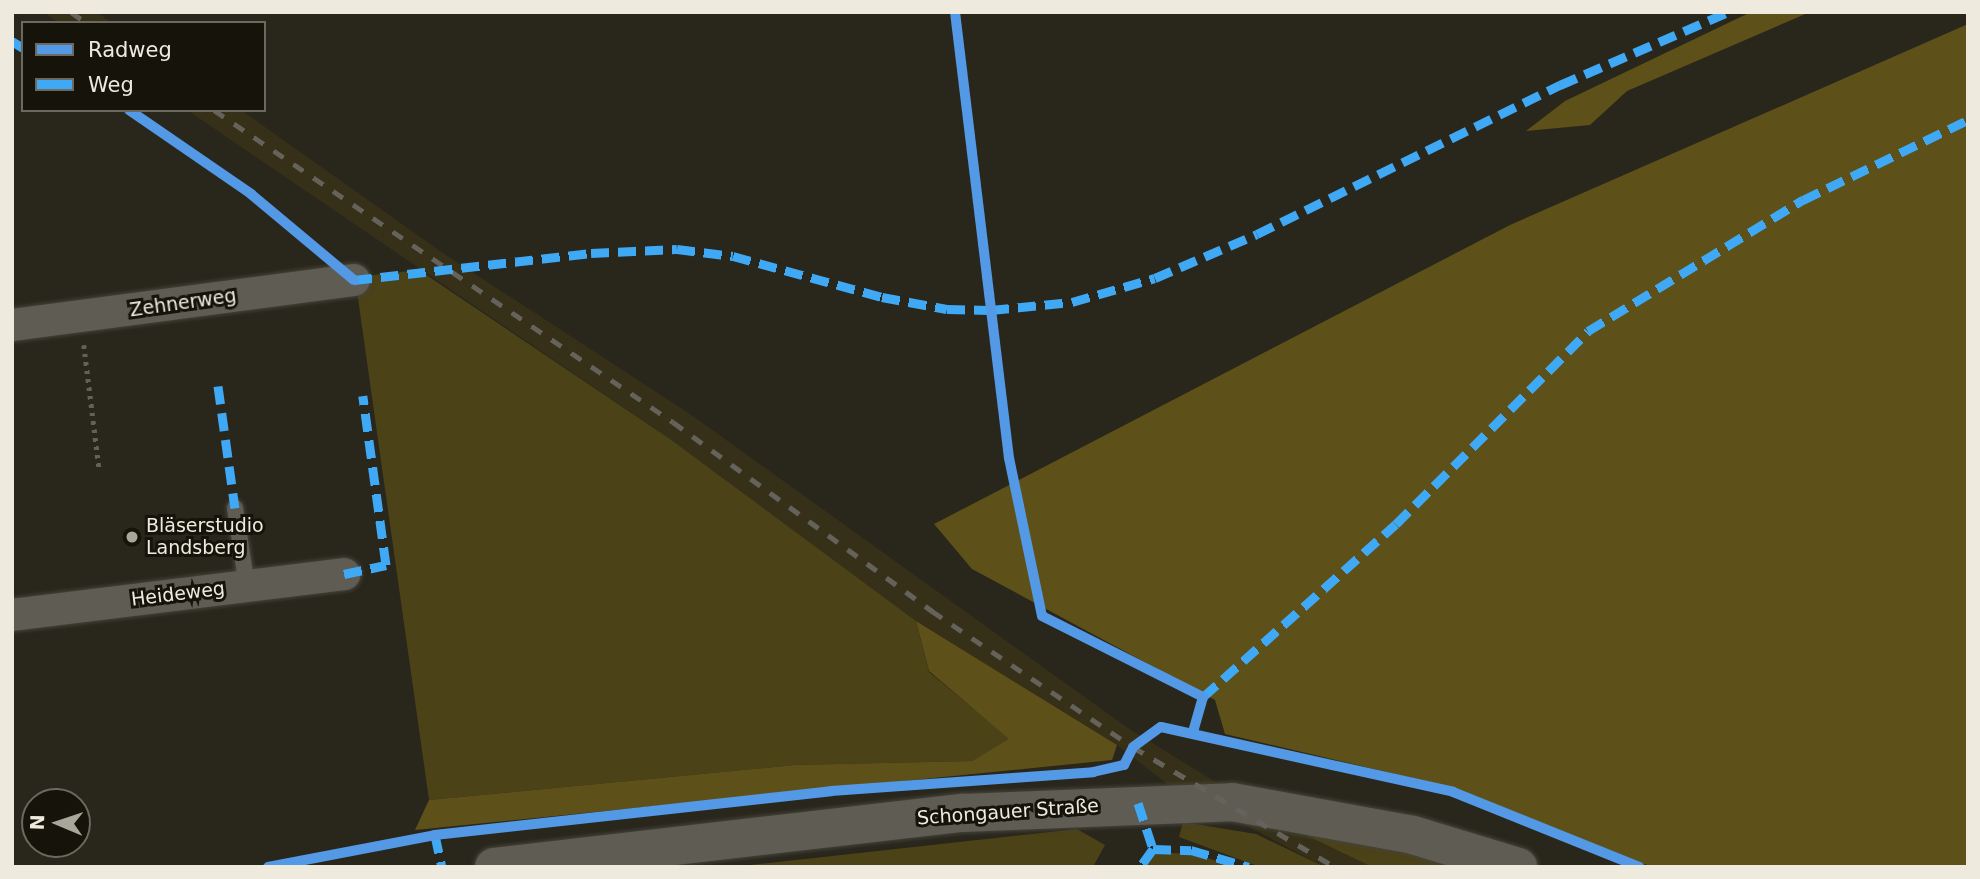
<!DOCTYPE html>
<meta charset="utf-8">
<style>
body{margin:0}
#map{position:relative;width:1980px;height:879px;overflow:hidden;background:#29261c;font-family:"DejaVu Sans",sans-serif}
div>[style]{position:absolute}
.built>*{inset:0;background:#353017}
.green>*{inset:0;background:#4b4218}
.forest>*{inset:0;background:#5d5119}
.path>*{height:4.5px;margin-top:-2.25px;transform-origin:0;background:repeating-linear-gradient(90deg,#646159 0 3.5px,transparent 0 8.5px)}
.roads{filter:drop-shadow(0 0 2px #45433b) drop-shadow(0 0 2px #45433b)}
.service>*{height:16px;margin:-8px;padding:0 8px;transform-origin:8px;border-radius:8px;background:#5f5c53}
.minor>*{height:32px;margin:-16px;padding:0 16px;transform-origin:16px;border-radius:16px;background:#5f5c53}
.secondary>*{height:38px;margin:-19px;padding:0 19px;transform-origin:19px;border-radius:19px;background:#5f5c53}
.rail>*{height:5px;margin-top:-2.5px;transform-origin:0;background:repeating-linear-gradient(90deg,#65625c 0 12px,transparent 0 24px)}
.quiet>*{height:9px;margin-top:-4.5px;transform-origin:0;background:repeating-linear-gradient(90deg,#3fa9f5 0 18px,transparent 0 27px)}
.cycleway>*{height:10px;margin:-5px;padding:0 5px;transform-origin:5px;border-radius:5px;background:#5399e6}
.dots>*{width:19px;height:19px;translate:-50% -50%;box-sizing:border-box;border:4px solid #15130a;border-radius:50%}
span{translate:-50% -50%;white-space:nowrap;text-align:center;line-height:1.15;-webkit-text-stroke:6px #15130a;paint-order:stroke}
.street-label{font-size:19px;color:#eeebde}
.poi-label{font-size:19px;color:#eeebde}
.left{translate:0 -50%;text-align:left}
.frame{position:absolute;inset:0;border:14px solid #eeebde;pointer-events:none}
.legend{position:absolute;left:21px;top:21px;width:245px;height:91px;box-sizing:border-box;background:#15130a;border:2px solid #6c695f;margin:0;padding:9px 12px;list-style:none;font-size:21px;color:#eeebde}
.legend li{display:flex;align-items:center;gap:14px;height:35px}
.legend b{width:35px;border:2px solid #6c695f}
.north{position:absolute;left:21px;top:788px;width:70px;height:70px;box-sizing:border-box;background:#15130a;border:2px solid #6c695f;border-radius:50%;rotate:272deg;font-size:19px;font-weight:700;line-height:28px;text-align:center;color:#eeebde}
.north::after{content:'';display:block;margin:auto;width:24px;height:32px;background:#a9a69a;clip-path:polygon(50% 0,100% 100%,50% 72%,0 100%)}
</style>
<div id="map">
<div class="built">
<div style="clip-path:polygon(43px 12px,97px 12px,112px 23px,59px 23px)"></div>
<div style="clip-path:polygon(187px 110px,241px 110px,440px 251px,690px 414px,1128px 728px,1287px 826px,1372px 867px,1325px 867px,1166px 783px,1117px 745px,916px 621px,670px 439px)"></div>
</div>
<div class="green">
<div style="clip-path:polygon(419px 270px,670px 439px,916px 621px,929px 672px,1010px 739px,972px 761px,795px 765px,429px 800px,355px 277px)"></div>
<div style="clip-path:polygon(1183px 822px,1256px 834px,1325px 867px,1260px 867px,1179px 837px)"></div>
<div style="clip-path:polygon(1287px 826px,1470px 867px,1372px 867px)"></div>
<div style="clip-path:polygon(1077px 829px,1105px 845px,1093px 867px,732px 867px)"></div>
<div style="clip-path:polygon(1155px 852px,1192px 854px,1239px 867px,1144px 867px)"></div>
</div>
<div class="forest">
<div style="clip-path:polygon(1751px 12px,1810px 12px,1627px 91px,1590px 125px,1526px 131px,1565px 101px)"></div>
<div style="clip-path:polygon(1968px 24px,1968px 867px,1652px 867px,1455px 788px,1225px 734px,1215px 700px,972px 569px,934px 524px,1510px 225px)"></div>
<div style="clip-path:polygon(916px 621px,1117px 745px,1112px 760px,415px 830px,429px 800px,795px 765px,972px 761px,1009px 739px,929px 671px)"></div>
</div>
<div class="path">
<div style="left:84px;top:345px;width:123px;rotate:83deg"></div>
</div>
<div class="roads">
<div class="service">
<div style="left:235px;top:508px;width:79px;rotate:81.3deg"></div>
</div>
<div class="minor">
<div style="left:12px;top:325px;width:345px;rotate:-7.5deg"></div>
<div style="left:12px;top:615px;width:335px;rotate:-7deg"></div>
</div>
<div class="secondary">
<div style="left:494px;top:867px;width:471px;rotate:-6.6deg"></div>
<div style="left:962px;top:813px;width:270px;rotate:-2.3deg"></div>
<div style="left:1232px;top:802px;width:184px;rotate:10.3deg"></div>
<div style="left:1413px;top:835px;width:110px;rotate:16.9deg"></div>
</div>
</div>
<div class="rail">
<div style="left:71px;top:12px;width:19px;rotate:35deg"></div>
<div style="left:214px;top:110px;width:555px;rotate:34.21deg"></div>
<div style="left:673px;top:422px;width:321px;rotate:36.1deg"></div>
<div style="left:932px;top:611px;width:243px;rotate:34.1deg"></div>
<div style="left:1133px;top:747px;width:235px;rotate:30.7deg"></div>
</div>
<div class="quiet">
<div style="left:12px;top:41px;width:13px;rotate:32deg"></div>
<div style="left:350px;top:277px;width:5px;rotate:37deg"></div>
<div style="left:354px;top:280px;width:239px;rotate:-6.5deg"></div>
<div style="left:591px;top:253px;width:86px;rotate:-2.7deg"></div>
<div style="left:677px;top:249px;width:56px;rotate:7.1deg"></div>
<div style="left:733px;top:256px;width:155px;rotate:15.4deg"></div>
<div style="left:882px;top:297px;width:66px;rotate:10.5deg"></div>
<div style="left:947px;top:309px;width:44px;rotate:1.3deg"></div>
<div style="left:991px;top:310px;width:81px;rotate:-5.6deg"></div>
<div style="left:1072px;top:302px;width:86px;rotate:-16.1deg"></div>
<div style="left:1155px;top:278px;width:111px;rotate:-23.3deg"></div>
<div style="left:1257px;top:234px;width:338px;rotate:-26.2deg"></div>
<div style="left:1560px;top:85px;width:183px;rotate:-23.5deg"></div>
<div style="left:218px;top:386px;width:123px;rotate:82.1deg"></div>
<div style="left:344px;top:574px;width:43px;rotate:-12.1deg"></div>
<div style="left:386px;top:565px;width:171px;rotate:-97.8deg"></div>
<div style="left:1203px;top:697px;width:259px;rotate:-41.9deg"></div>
<div style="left:1396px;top:524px;width:272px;rotate:-45.1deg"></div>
<div style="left:1588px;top:331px;width:252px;rotate:-31.4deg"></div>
<div style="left:1803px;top:200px;width:183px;rotate:-25.9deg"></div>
<div style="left:1138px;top:803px;width:48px;rotate:71.9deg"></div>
<div style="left:1153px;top:849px;width:22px;rotate:126deg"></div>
<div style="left:435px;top:835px;width:33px;rotate:78deg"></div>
<div style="left:1153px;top:849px;width:38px;rotate:2deg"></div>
<div style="left:1191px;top:850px;width:60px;rotate:16.3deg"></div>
</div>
<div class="cycleway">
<div style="left:955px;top:12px;width:449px;rotate:83.1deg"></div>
<div style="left:1009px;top:458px;width:161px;rotate:78.2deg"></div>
<div style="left:1042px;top:616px;width:180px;rotate:26.7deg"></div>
<div style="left:1203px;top:697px;width:37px;rotate:106deg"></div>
<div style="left:129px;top:110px;width:148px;rotate:34.5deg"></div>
<div style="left:251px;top:194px;width:134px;rotate:39.9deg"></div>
<div style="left:268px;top:867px;width:170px;rotate:-10.8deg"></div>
<div style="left:435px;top:835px;width:398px;rotate:-6.3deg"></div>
<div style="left:831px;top:791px;width:263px;rotate:-4.1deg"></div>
<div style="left:1093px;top:772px;width:32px;rotate:-13deg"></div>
<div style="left:1124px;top:765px;width:20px;rotate:-63deg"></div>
<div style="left:1133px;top:747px;width:34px;rotate:-36deg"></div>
<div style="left:1161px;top:727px;width:299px;rotate:12.5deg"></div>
<div style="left:1453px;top:792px;width:201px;rotate:21.9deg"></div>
</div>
<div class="dots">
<div style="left:132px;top:537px;background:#a9a69a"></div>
</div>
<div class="street-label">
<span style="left:183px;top:303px;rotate:-8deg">Zehnerweg</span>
<span style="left:178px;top:594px;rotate:-7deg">Heideweg</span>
<span style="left:1008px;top:812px;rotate:-4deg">Schongauer Straße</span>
</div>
<div class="poi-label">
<span class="left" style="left:146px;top:537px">Bläserstudio<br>Landsberg</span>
</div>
<div class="frame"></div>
<ul class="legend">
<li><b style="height:9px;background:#5399e6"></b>Radweg</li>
<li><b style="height:9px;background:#3fa9f5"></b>Weg</li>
</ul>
<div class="north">N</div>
</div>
